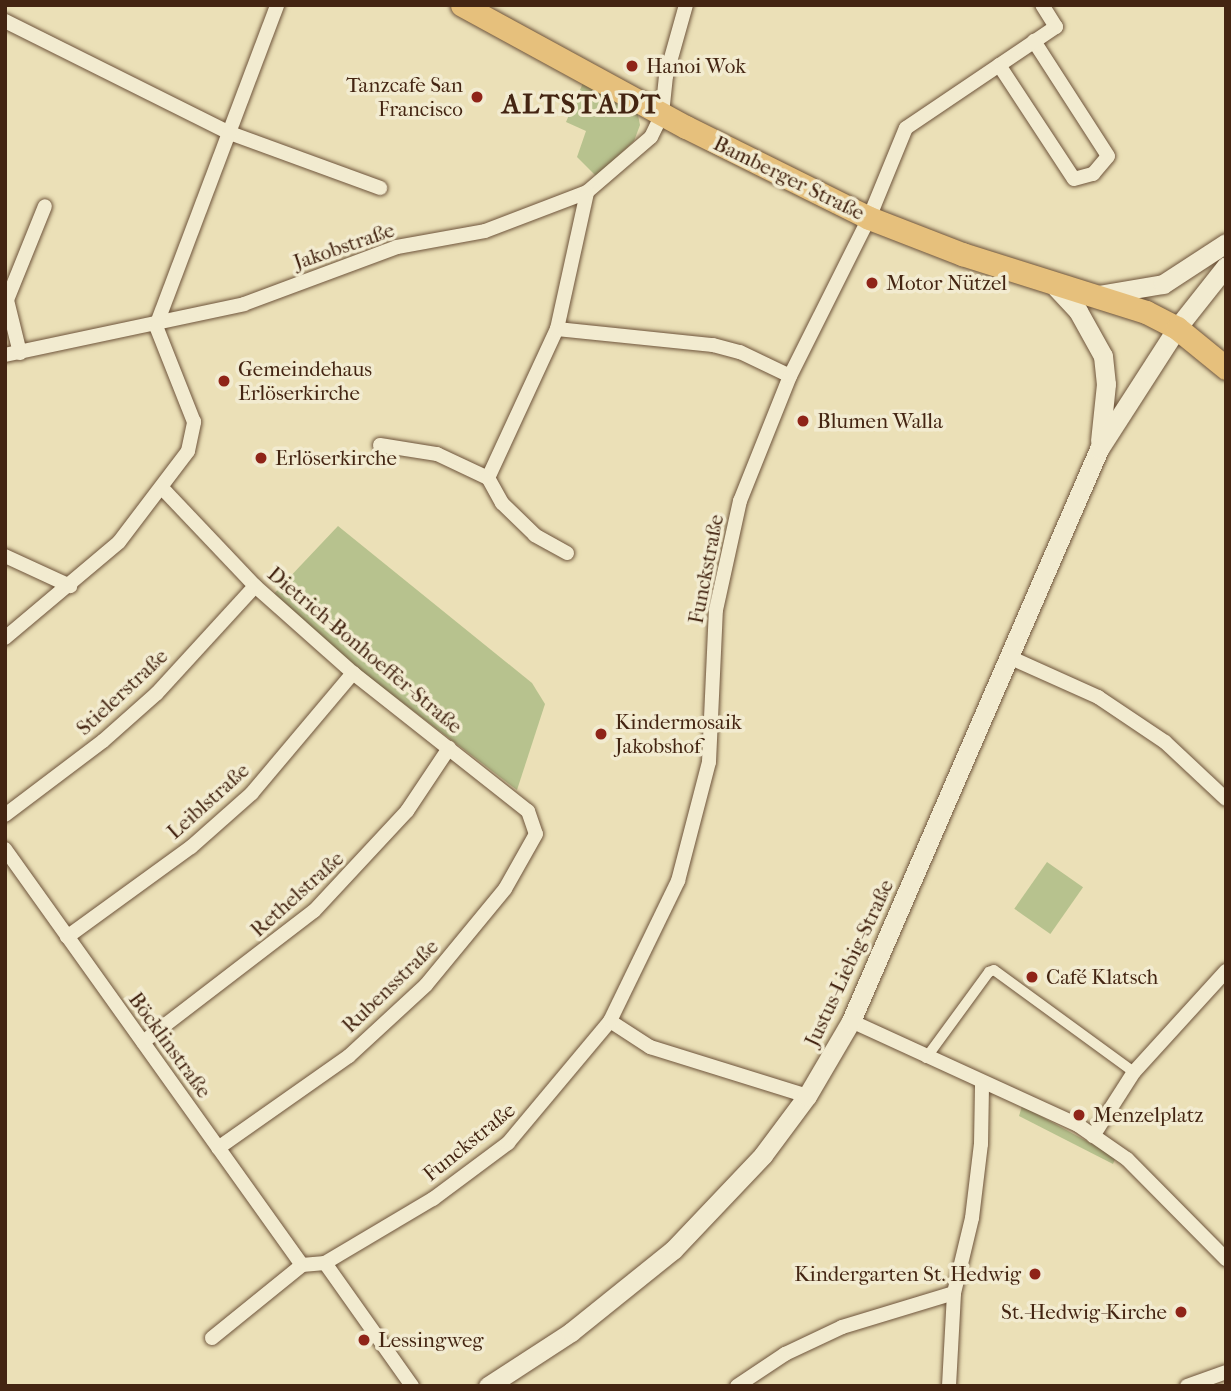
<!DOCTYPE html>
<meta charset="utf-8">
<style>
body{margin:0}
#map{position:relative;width:1231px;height:1391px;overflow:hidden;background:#ebe0b7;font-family:"IM FELL French Canon",serif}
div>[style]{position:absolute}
.green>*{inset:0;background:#b7c28e;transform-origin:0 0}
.roads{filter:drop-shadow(0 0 2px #6e543b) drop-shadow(0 0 2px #6e543b)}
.pedestrian>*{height:10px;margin:-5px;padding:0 5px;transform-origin:5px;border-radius:5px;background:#f2ebd0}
.minor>*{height:14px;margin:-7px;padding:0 7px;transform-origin:7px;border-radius:7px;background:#f2ebd0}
.secondary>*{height:19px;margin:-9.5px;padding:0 9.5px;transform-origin:9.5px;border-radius:9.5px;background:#f2ebd0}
.primary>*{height:23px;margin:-11.5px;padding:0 11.5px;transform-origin:11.5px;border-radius:11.5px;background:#e6c07c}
.dots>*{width:19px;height:19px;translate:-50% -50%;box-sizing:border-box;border:4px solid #f2ebd0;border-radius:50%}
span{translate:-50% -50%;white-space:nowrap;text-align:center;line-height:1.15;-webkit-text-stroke:7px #f2ebd0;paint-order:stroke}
.poi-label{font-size:21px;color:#442512}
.left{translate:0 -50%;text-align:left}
.right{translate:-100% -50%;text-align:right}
.street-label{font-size:21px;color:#442512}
.district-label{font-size:28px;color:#442512;font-weight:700;letter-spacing:2px}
.frame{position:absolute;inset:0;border:7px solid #442512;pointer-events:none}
</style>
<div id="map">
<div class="green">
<div style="clip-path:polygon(583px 83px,637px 110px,640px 125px,634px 141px,596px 176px,577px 157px,586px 131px,566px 122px)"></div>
<div style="clip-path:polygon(338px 526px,532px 683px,545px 704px,517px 790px,268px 600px)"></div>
<div style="left:1047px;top:862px;width:44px;height:57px;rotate:35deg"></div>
<div style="clip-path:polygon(1022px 1106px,1116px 1157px,1113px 1164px,1019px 1116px)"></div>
</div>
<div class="roads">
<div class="pedestrian">
<div style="left:926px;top:1058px;width:107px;rotate:-53.8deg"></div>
<div style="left:989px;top:972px;width:5px;rotate:-22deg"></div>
<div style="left:994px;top:970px;width:173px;rotate:36.1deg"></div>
</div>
<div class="minor">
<div style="left:5px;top:21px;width:251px;rotate:26.5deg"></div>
<div style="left:230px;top:133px;width:160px;rotate:20.1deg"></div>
<div style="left:999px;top:65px;width:136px;rotate:56.7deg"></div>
<div style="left:1074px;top:179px;width:20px;rotate:-15deg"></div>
<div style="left:1093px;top:174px;width:23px;rotate:-50deg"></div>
<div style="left:1108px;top:156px;width:137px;rotate:-122.8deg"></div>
<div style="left:557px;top:329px;width:157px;rotate:5.9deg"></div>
<div style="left:713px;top:345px;width:28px;rotate:15deg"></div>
<div style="left:740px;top:352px;width:55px;rotate:25.6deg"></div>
<div style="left:20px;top:353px;width:55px;rotate:-103.8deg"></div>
<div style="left:7px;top:300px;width:101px;rotate:-68deg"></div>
<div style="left:5px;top:355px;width:244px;rotate:-12deg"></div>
<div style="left:244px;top:304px;width:163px;rotate:-20.4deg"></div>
<div style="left:397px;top:247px;width:89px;rotate:-10.3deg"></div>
<div style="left:485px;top:231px;width:109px;rotate:-20.9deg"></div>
<div style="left:587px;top:192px;width:84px;rotate:-40.7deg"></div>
<div style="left:651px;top:137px;width:25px;rotate:-64deg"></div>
<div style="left:662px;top:114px;width:38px;rotate:-84deg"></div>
<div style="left:666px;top:76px;width:74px;rotate:-74.3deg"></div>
<div style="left:380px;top:445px;width:58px;rotate:9deg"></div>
<div style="left:437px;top:454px;width:56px;rotate:25.2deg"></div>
<div style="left:163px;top:489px;width:134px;rotate:46.5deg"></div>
<div style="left:255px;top:586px;width:131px;rotate:41.6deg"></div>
<div style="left:353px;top:673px;width:223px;rotate:38.3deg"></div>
<div style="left:528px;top:811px;width:24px;rotate:71deg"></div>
<div style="left:536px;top:834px;width:63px;rotate:119.4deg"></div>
<div style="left:505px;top:889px;width:124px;rotate:129.5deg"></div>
<div style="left:426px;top:985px;width:105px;rotate:137.3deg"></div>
<div style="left:349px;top:1056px;width:160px;rotate:144.9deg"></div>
<div style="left:567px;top:553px;width:37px;rotate:-151deg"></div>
<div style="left:535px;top:535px;width:46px;rotate:-135.9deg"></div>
<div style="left:502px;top:503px;width:29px;rotate:-119deg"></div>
<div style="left:488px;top:478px;width:164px;rotate:-65.2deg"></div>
<div style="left:557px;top:329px;width:140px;rotate:-77.6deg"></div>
<div style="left:5px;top:556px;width:72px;rotate:24.8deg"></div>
<div style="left:5px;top:638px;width:149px;rotate:-40.1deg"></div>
<div style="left:119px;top:542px;width:114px;rotate:-52.8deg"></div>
<div style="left:188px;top:451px;width:30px;rotate:-78deg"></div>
<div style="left:194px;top:422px;width:103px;rotate:-111.6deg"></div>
<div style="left:156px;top:326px;width:343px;rotate:-69.3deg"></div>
<div style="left:1009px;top:657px;width:98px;rotate:24.2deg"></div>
<div style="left:1098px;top:697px;width:81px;rotate:33.9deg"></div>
<div style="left:1165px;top:742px;width:83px;rotate:43.1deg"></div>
<div style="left:5px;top:815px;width:123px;rotate:-37.1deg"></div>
<div style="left:103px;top:741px;width:72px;rotate:-41.6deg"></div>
<div style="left:157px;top:693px;width:145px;rotate:-47.5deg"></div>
<div style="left:5px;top:849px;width:511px;rotate:54.48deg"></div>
<div style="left:67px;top:937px;width:153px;rotate:-36deg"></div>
<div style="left:191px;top:847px;width:81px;rotate:-41.5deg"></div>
<div style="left:252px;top:793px;width:157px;rotate:-49.9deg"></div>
<div style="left:610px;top:1021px;width:48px;rotate:33deg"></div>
<div style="left:650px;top:1047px;width:164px;rotate:17.3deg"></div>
<div style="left:851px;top:1021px;width:250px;rotate:24.6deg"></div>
<div style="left:1078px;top:1125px;width:60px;rotate:34.8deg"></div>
<div style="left:1127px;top:1159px;width:141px;rotate:45.3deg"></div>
<div style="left:143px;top:1042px;width:215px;rotate:-37.5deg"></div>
<div style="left:314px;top:911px;width:137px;rotate:-47.1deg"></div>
<div style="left:407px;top:811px;width:76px;rotate:-56.3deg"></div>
<div style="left:1093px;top:1136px;width:76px;rotate:-57.4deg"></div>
<div style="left:1134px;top:1072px;width:137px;rotate:-47.7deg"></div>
<div style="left:325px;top:1263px;width:126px;rotate:-30.7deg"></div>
<div style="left:433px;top:1199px;width:94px;rotate:-36.7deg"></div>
<div style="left:508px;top:1143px;width:159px;rotate:-50.1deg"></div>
<div style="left:610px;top:1021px;width:156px;rotate:-64.1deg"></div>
<div style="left:678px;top:881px;width:123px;rotate:-75.4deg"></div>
<div style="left:709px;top:762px;width:152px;rotate:-87.4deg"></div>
<div style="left:716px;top:610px;width:112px;rotate:-77.6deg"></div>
<div style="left:740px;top:501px;width:135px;rotate:-68.2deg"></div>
<div style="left:790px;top:376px;width:177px;rotate:-63.4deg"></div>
<div style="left:869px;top:218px;width:97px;rotate:-67.7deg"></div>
<div style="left:906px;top:128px;width:181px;rotate:-34deg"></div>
<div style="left:1056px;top:27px;width:26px;rotate:-122deg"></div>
<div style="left:212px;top:1338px;width:116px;rotate:-39deg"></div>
<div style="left:302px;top:1265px;width:23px;rotate:-5deg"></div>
<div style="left:325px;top:1263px;width:151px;rotate:54.7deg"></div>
<div style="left:737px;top:1386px;width:58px;rotate:-33.7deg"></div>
<div style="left:785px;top:1354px;width:63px;rotate:-25.3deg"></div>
<div style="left:842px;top:1327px;width:117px;rotate:-16.9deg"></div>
<div style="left:949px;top:1386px;width:93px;rotate:-86.9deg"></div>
<div style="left:954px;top:1293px;width:77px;rotate:-76.5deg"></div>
<div style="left:972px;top:1218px;width:75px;rotate:-83.1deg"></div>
<div style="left:981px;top:1144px;width:59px;rotate:-89deg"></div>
<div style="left:1187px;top:1386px;width:41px;rotate:-19.7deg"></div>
</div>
<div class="secondary">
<div style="left:1052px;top:283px;width:38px;rotate:47deg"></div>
<div style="left:1078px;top:311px;width:51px;rotate:60.9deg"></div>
<div style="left:1103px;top:356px;width:28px;rotate:84deg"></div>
<div style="left:1106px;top:384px;width:57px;rotate:96deg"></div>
<div style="left:1098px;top:295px;width:66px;rotate:-9.6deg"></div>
<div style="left:1163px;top:284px;width:75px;rotate:-33.1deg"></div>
<div style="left:488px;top:1386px;width:99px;rotate:-33deg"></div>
<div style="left:571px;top:1332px;width:131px;rotate:-38.8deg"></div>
<div style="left:673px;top:1250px;width:131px;rotate:-46.5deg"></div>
<div style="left:763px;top:1155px;width:74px;rotate:-53.3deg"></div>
<div style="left:807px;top:1096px;width:87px;rotate:-59.6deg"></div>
<div style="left:851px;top:1021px;width:623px;rotate:-66.56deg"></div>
<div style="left:1099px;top:449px;width:144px;rotate:-57.2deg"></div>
<div style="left:1177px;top:328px;width:79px;rotate:-51.7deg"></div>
</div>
<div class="primary">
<div style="left:462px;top:5px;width:255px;rotate:28.6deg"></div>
<div style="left:686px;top:127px;width:204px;rotate:26.4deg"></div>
<div style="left:869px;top:218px;width:100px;rotate:21.2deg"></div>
<div style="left:962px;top:254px;width:193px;rotate:17.5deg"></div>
<div style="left:1146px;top:312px;width:35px;rotate:27deg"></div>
<div style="left:1177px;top:328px;width:63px;rotate:39.2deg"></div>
</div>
</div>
<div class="dots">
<div style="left:632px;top:66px;background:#8f2418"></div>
<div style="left:477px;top:97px;background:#8f2418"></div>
<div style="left:872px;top:283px;background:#8f2418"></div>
<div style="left:224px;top:381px;background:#8f2418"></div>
<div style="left:803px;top:421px;background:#8f2418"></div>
<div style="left:261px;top:458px;background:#8f2418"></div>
<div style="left:601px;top:734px;background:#8f2418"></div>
<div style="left:1032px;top:977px;background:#8f2418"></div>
<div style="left:1079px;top:1115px;background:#8f2418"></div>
<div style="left:1035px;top:1274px;background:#8f2418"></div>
<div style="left:1181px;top:1312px;background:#8f2418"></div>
<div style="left:364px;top:1340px;background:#8f2418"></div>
</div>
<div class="poi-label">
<span class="left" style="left:646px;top:66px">Hanoi Wok</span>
<span class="right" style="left:463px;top:97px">Tanzcafe San<br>Francisco</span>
<span class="left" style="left:886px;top:283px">Motor Nützel</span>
<span class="left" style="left:238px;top:381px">Gemeindehaus<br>Erlöserkirche</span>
<span class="left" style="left:817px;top:421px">Blumen Walla</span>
<span class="left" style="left:275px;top:458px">Erlöserkirche</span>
<span class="left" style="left:615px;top:734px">Kindermosaik<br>Jakobshof</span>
<span class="left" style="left:1046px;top:977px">Café Klatsch</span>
<span class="left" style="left:1093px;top:1115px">Menzelplatz</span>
<span class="right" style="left:1021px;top:1274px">Kindergarten St. Hedwig</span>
<span class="right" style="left:1167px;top:1312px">St.-Hedwig-Kirche</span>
<span class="left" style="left:378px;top:1340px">Lessingweg</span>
</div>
<div class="street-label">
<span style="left:789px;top:178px;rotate:26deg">Bamberger Straße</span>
<span style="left:344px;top:246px;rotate:-19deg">Jakobstraße</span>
<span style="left:706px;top:569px;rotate:-79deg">Funckstraße</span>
<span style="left:365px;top:650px;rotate:40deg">Dietrich-Bonhoeffer-Straße</span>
<span style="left:122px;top:692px;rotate:-43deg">Stielerstraße</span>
<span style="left:208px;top:801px;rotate:-42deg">Leiblstraße</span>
<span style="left:297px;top:894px;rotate:-42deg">Rethelstraße</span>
<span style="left:849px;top:963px;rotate:-65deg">Justus-Liebig-Straße</span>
<span style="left:390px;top:986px;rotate:-44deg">Rubensstraße</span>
<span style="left:170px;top:1045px;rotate:54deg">Böcklinstraße</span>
<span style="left:469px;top:1142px;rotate:-39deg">Funckstraße</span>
</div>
<div class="district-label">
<span style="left:582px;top:104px">ALTSTADT</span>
</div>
<div class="frame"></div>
</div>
